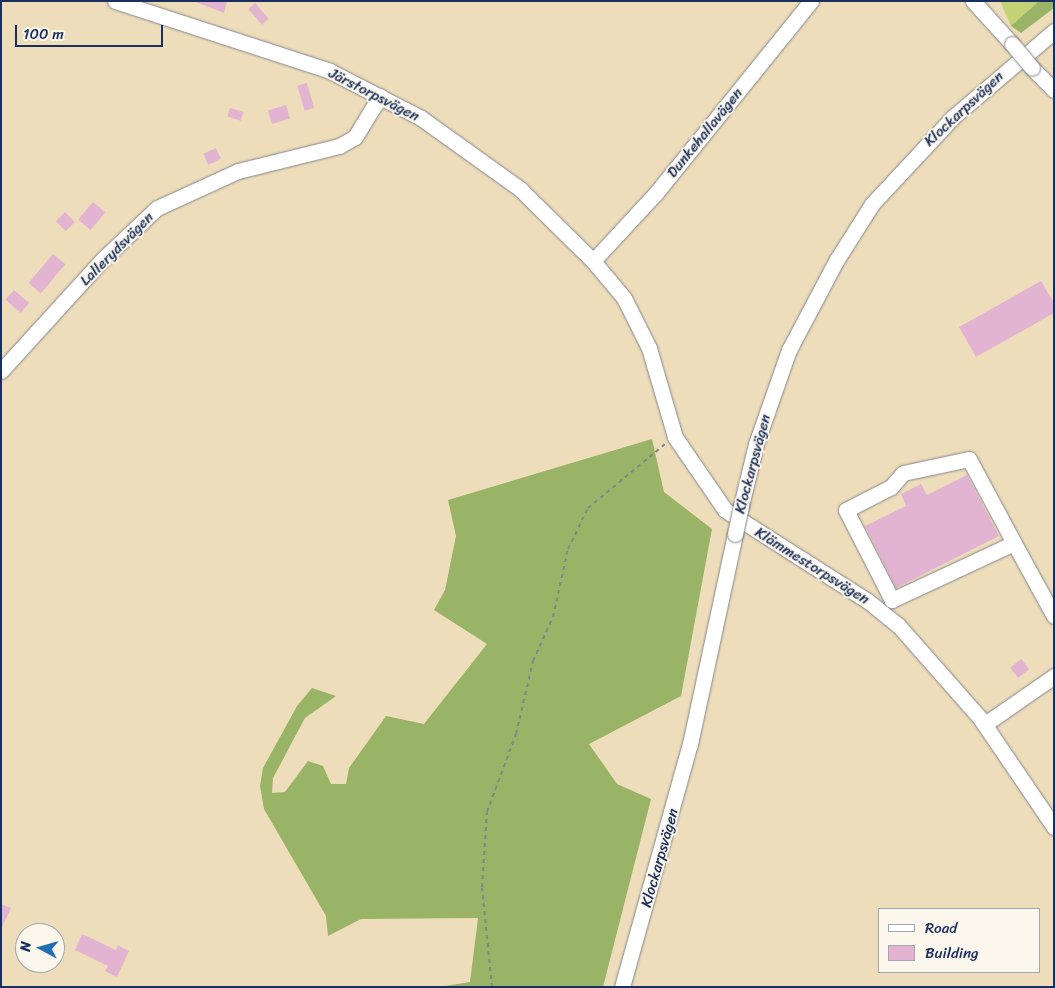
<!DOCTYPE html>
<meta charset="utf-8">
<style>
body{margin:0}
#map{position:relative;width:1055px;height:988px;overflow:hidden;background:#eeddba;font-family:Sriracha,sans-serif}
div>[style]{position:absolute}
.green>*{inset:0;background:#c2d274}
.forest>*{inset:0;background:#99b466}
.building>*{inset:0;background:#e2b4d1;transform-origin:0 0}
.path>*{height:2px;margin-top:-1px;transform-origin:0;background:repeating-linear-gradient(90deg,#84868c 0 4px,transparent 0 8px)}
.roads{filter:drop-shadow(0 0 1px #84868c) drop-shadow(0 0 1px #84868c)}
.minor>*{height:15px;margin:-7.5px;padding:0 7.5px;transform-origin:7.5px;border-radius:7.5px;background:#fff}
.bridges{filter:drop-shadow(0 0 1px #84868c) drop-shadow(0 0 1px #84868c)}
.minor-bridge>*{height:15px;margin:-7.5px;padding:0 7.5px;transform-origin:7.5px;border-radius:7.5px;background:#fff}
span{translate:-50% -50%;white-space:nowrap;text-align:center;line-height:1.15;-webkit-text-stroke:4px #fbf7ec;paint-order:stroke}
.street-label{font-size:15px;color:#1b2f5e}
.frame{position:absolute;inset:0;border:2px solid #1b2f5e;pointer-events:none}
.legend{position:absolute;left:878px;top:908px;width:162px;height:65px;box-sizing:border-box;background:#fbf7ec;border:1px solid #a1a7b3;margin:0;padding:6px 9px;list-style:none;font-size:15px;color:#1b2f5e}
.legend li{display:flex;align-items:center;gap:10px;height:25px}
.legend b{width:25px;border:1px solid #a1a7b3}
.north{position:absolute;left:15px;top:923px;width:50px;height:50px;box-sizing:border-box;background:#fbf7ec;border:1px solid #a1a7b3;border-radius:50%;rotate:276deg;font-size:14px;font-weight:700;line-height:20px;text-align:center;color:#1b2f5e}
.north::after{content:'';display:block;margin:auto;width:18px;height:22px;background:#1f6fb2;clip-path:polygon(50% 0,100% 100%,50% 72%,0 100%)}
.scale{position:absolute;left:15px;top:25px;width:148px;height:22px;box-sizing:border-box;border:2px solid #1b2f5e;border-top:0;padding-left:6px;font-size:15px;line-height:18px;white-space:nowrap;color:#1b2f5e;-webkit-text-stroke:4px #fbf7ec;paint-order:stroke}
</style>
<div id="map">
<div class="green">
<div style="clip-path:polygon(1000px 1px,1039px 1px,1011px 26px)"></div>
</div>
<div class="forest">
<div style="clip-path:polygon(1039px 1px,1054px 1px,1054px 8px,1021px 33px,1011px 26px)"></div>
<div style="clip-path:polygon(652px 439px,664px 492px,712px 529px,681px 696px,589px 744px,617px 784px,651px 799px,603px 987px,439px 987px,470px 982px,478px 918px,361px 919px,328px 936px,326px 916px,264px 809px,260px 786px,263px 768px,297px 706px,312px 688px,336px 696px,305px 718px,273px 778px,272px 793px,285px 792px,308px 761px,323px 766px,331px 784px,346px 784px,349px 768px,386px 716px,424px 724px,487px 644px,434px 610px,445px 590px,456px 536px,448px 500px)"></div>
</div>
<div class="building">
<div style="clip-path:polygon(193px 1px,227px 1px,224px 13px)"></div>
<div style="left:255px;top:3px;width:21px;height:9px;rotate:49deg"></div>
<div style="left:307px;top:83px;width:26px;height:10px;rotate:74deg"></div>
<div style="left:286px;top:105px;width:14px;height:19px;rotate:73deg"></div>
<div style="left:230px;top:108px;width:14px;height:9px;rotate:17deg"></div>
<div style="left:216px;top:148px;width:12px;height:14px;rotate:66deg"></div>
<div style="left:93px;top:202px;width:16px;height:23px;rotate:40deg"></div>
<div style="left:65px;top:212px;width:14px;height:13px;rotate:45deg"></div>
<div style="left:53px;top:254px;width:16px;height:38px;rotate:40deg"></div>
<div style="clip-path:polygon(1041px 281px,1054px 303px,1054px 313px,976px 357px,959px 327px)"></div>
<div style="left:14px;top:290px;width:20px;height:13px;rotate:41deg"></div>
<div style="clip-path:polygon(967px 475px,999px 536px,896px 588px,865px 526px,906px 506px,901px 494px,921px 484px,927px 495px)"></div>
<div style="left:1021px;top:659px;width:13px;height:14px;rotate:51deg"></div>
<div style="clip-path:polygon(1px 904px,11px 908px,1px 929px)"></div>
<div style="clip-path:polygon(82px 934px,116px 950px,118px 945px,129px 951px,117px 977px,105px 971px,108px 966px,75px 950px)"></div>
</div>
<div class="path">
<div style="left:492px;top:987px;width:100px;rotate:-95.7deg"></div>
<div style="left:482px;top:887px;width:75px;rotate:-86.2deg"></div>
<div style="left:487px;top:812px;width:83px;rotate:-69.6deg"></div>
<div style="left:516px;top:734px;width:75px;rotate:-76.9deg"></div>
<div style="left:533px;top:661px;width:48px;rotate:-65.6deg"></div>
<div style="left:553px;top:617px;width:70px;rotate:-77.6deg"></div>
<div style="left:568px;top:549px;width:46px;rotate:-64deg"></div>
<div style="left:588px;top:508px;width:100px;rotate:-39.7deg"></div>
</div>
<div class="roads">
<div class="minor">
<div style="left:115px;top:1px;width:226px;rotate:18deg"></div>
<div style="left:330px;top:71px;width:102px;rotate:27.3deg"></div>
<div style="left:421px;top:118px;width:122px;rotate:35.6deg"></div>
<div style="left:520px;top:189px;width:103px;rotate:44.6deg"></div>
<div style="left:593px;top:261px;width:48px;rotate:50deg"></div>
<div style="left:624px;top:298px;width:56px;rotate:63.4deg"></div>
<div style="left:649px;top:348px;width:93px;rotate:73.7deg"></div>
<div style="left:675px;top:437px;width:88px;rotate:55.6deg"></div>
<div style="left:725px;top:510px;width:169px;rotate:32.5deg"></div>
<div style="left:868px;top:601px;width:38px;rotate:39deg"></div>
<div style="left:898px;top:625px;width:124px;rotate:48.6deg"></div>
<div style="left:980px;top:718px;width:132px;rotate:55.8deg"></div>
<div style="left:973px;top:1px;width:58px;rotate:47.8deg"></div>
<div style="left:1032px;top:68px;width:31px;rotate:45deg"></div>
<div style="left:593px;top:261px;width:93px;rotate:-47.2deg"></div>
<div style="left:656px;top:193px;width:247px;rotate:-51.1deg"></div>
<div style="left:1px;top:371px;width:151px;rotate:-47.7deg"></div>
<div style="left:103px;top:259px;width:74px;rotate:-43.4deg"></div>
<div style="left:157px;top:208px;width:89px;rotate:-24.6deg"></div>
<div style="left:238px;top:171px;width:104px;rotate:-13.9deg"></div>
<div style="left:339px;top:146px;width:18px;rotate:-29deg"></div>
<div style="left:355px;top:137px;width:48px;rotate:-58.6deg"></div>
<div style="left:969px;top:459px;width:95px;rotate:61.8deg"></div>
<div style="left:1014px;top:543px;width:135px;rotate:155deg"></div>
<div style="left:892px;top:600px;width:101px;rotate:-117.1deg"></div>
<div style="left:846px;top:510px;width:51px;rotate:-27.1deg"></div>
<div style="left:891px;top:487px;width:18px;rotate:-49deg"></div>
<div style="left:903px;top:473px;width:67px;rotate:-12deg"></div>
<div style="left:741px;top:506px;width:64px;rotate:-76.4deg"></div>
<div style="left:756px;top:444px;width:100px;rotate:-70.7deg"></div>
<div style="left:789px;top:350px;width:101px;rotate:-62.2deg"></div>
<div style="left:836px;top:261px;width:67px;rotate:-57.7deg"></div>
<div style="left:872px;top:204px;width:119px;rotate:-47deg"></div>
<div style="left:953px;top:117px;width:133px;rotate:-40.4deg"></div>
<div style="left:1014px;top:543px;width:83px;rotate:61.3deg"></div>
<div style="left:985px;top:724px;width:84px;rotate:-34.8deg"></div>
<div style="left:622px;top:987px;width:252px;rotate:-74.4deg"></div>
<div style="left:690px;top:744px;width:215px;rotate:-77.9deg"></div>
</div>
</div>
<div class="bridges">
<div class="minor-bridge">
<div style="left:1012px;top:44px;width:31px;rotate:50deg"></div>
<div style="left:735px;top:534px;width:29px;rotate:-78deg"></div>
</div>
</div>
<div class="street-label">
<span style="left:374px;top:95px;rotate:27deg">Järstorpsvägen</span>
<span style="left:964px;top:109px;rotate:-43deg">Klockarpsvägen</span>
<span style="left:705px;top:133px;rotate:-51deg">Dunkehallavägen</span>
<span style="left:117px;top:249px;rotate:-45deg">Lallerydsvägen</span>
<span style="left:753px;top:464px;rotate:-75deg">Klockarpsvägen</span>
<span style="left:812px;top:566px;rotate:32deg">Klämmestorpsvägen</span>
<span style="left:660px;top:858px;rotate:-74deg">Klockarpsvägen</span>
</div>
<div class="frame"></div>
<ul class="legend">
<li><b style="height:6px;background:#fff"></b>Road</li>
<li><b style="height:14px;background:#e2b4d1"></b>Building</li>
</ul>
<div class="north">N</div>
<div class="scale">100 m</div>
</div>
